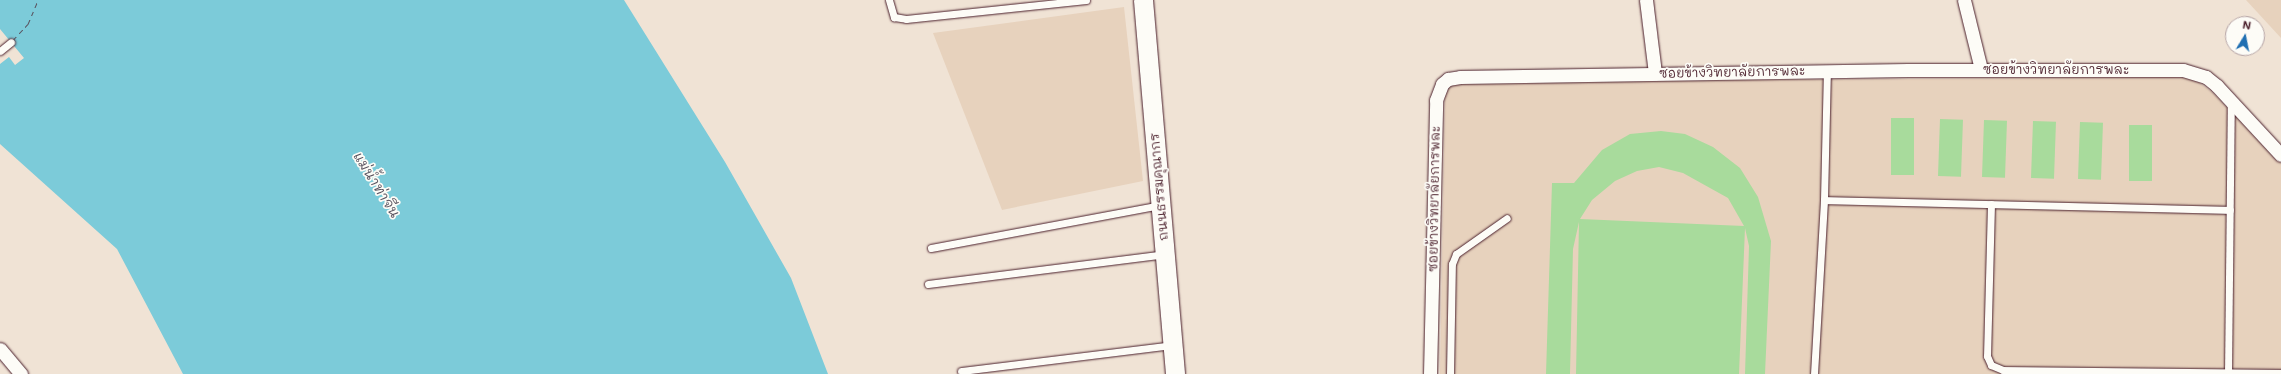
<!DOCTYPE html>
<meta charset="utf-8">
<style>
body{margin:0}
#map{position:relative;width:2281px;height:374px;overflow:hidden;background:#f0e3d5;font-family:Mali,"Playpen Sans Thai",sans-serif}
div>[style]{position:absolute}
.built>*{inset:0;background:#e7d2bd}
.green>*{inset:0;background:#a8db9c;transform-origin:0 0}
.water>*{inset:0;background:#7ccbd9}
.pier>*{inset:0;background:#f0e3d5}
.ferry>*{height:1px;margin-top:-0.5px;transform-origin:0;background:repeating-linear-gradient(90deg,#59535f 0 5px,transparent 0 9px)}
.roads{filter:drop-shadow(0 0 1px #4a1f2b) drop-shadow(0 0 1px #4a1f2b)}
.lane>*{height:7px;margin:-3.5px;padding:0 3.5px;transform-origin:3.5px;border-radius:3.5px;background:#fdfcf7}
.street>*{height:13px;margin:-6.5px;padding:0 6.5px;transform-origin:6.5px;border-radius:6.5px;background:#fdfcf7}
.secondary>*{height:19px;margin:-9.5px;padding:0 9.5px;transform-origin:9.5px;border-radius:9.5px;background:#fdfcf7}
span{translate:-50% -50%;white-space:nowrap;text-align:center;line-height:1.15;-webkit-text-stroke:3.5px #fdfcf7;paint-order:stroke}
.street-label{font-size:13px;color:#4a1f2b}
.water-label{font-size:14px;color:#59535f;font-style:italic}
.north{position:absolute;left:2225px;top:16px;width:40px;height:40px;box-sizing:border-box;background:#fdfcf7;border:1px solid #b5a4a5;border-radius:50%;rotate:10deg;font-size:11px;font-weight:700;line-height:16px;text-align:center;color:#4a1f2b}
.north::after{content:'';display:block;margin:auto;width:14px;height:18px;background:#1f6fb2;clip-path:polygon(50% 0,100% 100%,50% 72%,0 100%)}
</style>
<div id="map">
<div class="built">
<div style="clip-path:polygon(2246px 0,2281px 0,2281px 38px)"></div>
<div style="clip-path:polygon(1124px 7px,1143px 181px,1002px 210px,933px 33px)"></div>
<div style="clip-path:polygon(2171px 77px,2193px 78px,2213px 93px,2281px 163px,2281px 374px,1440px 374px,1445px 95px,1451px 85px,1459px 82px)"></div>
</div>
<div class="green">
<div style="left:1891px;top:118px;width:23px;height:57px"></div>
<div style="left:1940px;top:119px;width:23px;height:57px;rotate:2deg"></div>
<div style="left:1984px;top:120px;width:23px;height:57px;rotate:2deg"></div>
<div style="left:2033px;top:121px;width:23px;height:57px;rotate:2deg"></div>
<div style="left:2080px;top:122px;width:23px;height:57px;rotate:2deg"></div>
<div style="left:2129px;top:125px;width:23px;height:56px"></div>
<div style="clip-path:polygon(evenodd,1661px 131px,1685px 134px,1713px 147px,1740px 168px,1758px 197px,1771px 241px,1765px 374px,1745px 374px,1749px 246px,1745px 228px,1739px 374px,1576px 374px,1579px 222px,1573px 249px,1570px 374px,1546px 374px,1552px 183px,1574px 183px,1602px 150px,1630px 134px,1661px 131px,1659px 167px,1683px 173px,1728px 198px,1744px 226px,1580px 219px,1592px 200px,1615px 181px,1637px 171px,1659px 167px)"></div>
</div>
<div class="water">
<div style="clip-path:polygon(0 0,624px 0,725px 162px,791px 278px,828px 374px,183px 374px,117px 249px,0 144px)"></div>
</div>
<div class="pier">
<div style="clip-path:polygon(0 29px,24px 58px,15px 65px,9px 57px,0 64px)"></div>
</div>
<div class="ferry">
<div style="left:13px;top:40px;width:22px;rotate:-47deg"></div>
<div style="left:28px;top:24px;width:26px;rotate:-67deg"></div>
</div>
<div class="roads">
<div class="lane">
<div style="left:889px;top:0;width:18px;rotate:74deg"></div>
<div style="left:894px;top:17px;width:12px;rotate:9deg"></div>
<div style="left:906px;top:19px;width:181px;rotate:-6deg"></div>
<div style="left:0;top:51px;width:14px;rotate:-39deg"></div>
<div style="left:1824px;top:200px;width:406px;rotate:1.4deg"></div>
<div style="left:1991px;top:204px;width:152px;rotate:91.5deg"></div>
<div style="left:1987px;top:356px;width:10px;rotate:66deg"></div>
<div style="left:1991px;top:365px;width:13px;rotate:23deg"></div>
<div style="left:2003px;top:370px;width:278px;rotate:0.6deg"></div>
<div style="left:931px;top:248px;width:233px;rotate:-10.6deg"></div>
<div style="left:928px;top:284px;width:238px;rotate:-7.2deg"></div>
<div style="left:961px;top:371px;width:213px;rotate:-7deg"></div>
<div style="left:1450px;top:374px;width:110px;rotate:-89deg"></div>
<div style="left:1452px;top:264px;width:11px;rotate:-68deg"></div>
<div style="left:1456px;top:254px;width:62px;rotate:-35.2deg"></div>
<div style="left:1814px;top:374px;width:174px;rotate:-86.7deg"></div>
<div style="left:1824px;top:200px;width:129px;rotate:-88.7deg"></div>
<div style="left:2228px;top:374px;width:272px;rotate:-89.4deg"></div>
</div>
<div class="street">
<div style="left:1646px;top:0;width:74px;rotate:83deg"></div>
<div style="left:1964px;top:0;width:71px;rotate:76.2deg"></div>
<div style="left:0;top:349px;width:33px;rotate:50deg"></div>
<div style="left:1430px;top:374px;width:274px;rotate:-88.7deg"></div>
<div style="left:1436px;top:100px;width:17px;rotate:-69deg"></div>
<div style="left:1442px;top:84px;width:8px;rotate:-40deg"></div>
<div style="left:1448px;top:79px;width:12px;rotate:-9deg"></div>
<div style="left:1460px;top:77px;width:448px;rotate:-0.9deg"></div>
<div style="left:1908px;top:70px;width:275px"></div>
<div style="left:2183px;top:70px;width:24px;rotate:17deg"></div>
<div style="left:2206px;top:77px;width:14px;rotate:39deg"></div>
<div style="left:2217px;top:86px;width:94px;rotate:47.2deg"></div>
</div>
<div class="secondary">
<div style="left:1143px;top:0;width:375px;rotate:85.1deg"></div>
</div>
</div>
<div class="street-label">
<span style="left:2056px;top:69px">ซอยข้างวิทยาลัยการพละ</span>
<span style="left:1732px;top:72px;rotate:-1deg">ซอยข้างวิทยาลัยการพละ</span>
<span style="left:1159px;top:187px;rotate:-95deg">ถนนธรรมคุณากร</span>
<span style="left:1434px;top:199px;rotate:-89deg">ซอยข้างวิทยาลัยการพละ</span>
</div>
<div class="water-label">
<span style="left:377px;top:185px;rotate:58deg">แม่น้ำท่าจีน</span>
</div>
<div class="north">N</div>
</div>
